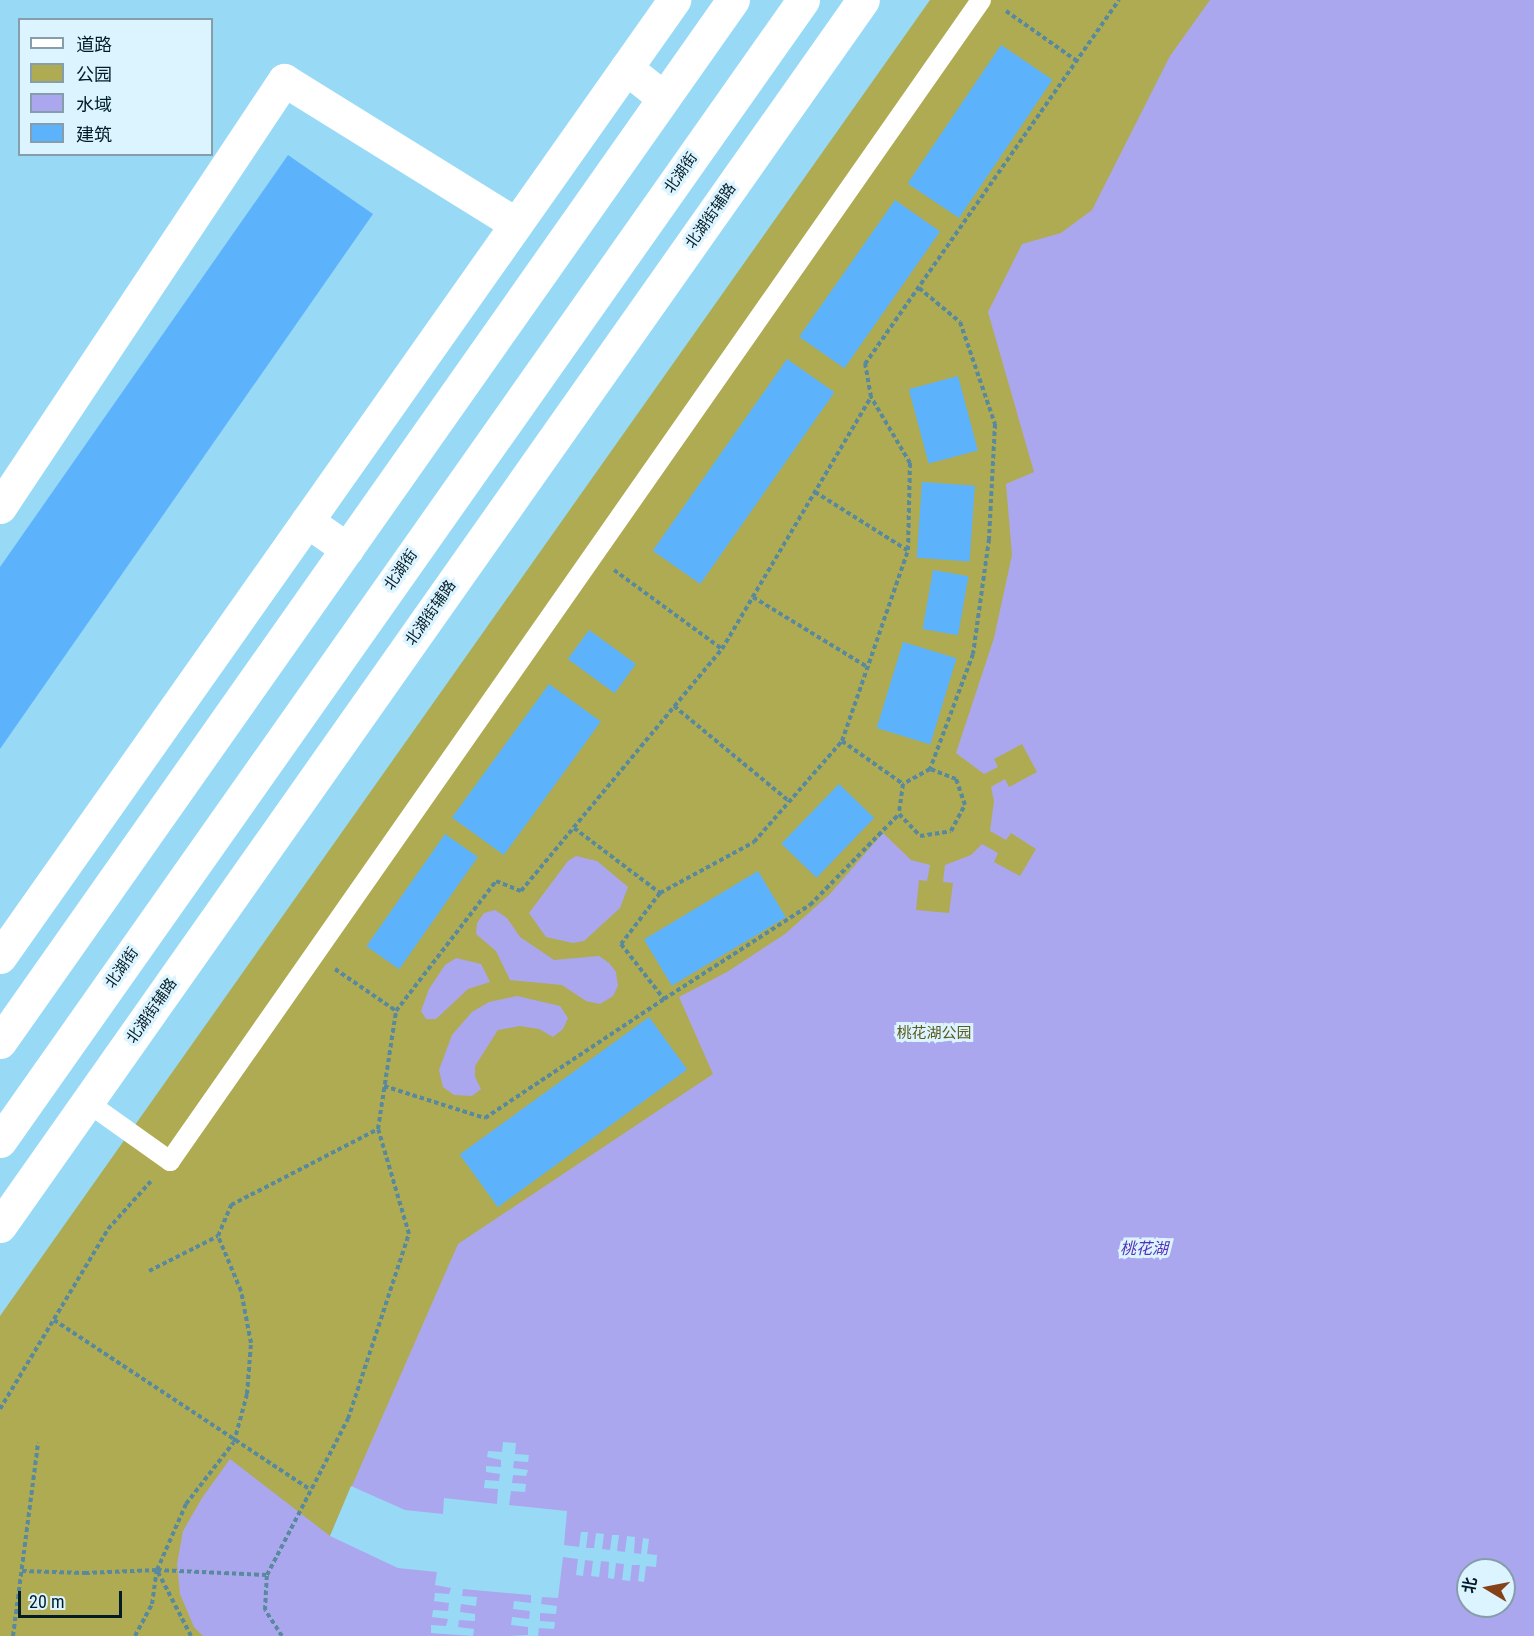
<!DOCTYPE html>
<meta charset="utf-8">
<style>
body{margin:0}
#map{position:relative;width:1534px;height:1636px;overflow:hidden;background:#98daf6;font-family:"Roboto Condensed","Noto Sans SC",sans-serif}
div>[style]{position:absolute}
.green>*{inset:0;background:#aeab52}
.water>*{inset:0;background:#aba7ee}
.pier>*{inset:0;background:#98daf6}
.building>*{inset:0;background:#5db2fc;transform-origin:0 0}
.path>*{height:4px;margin-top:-2px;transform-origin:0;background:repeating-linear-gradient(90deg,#58899e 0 4.5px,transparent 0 7.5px)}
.service>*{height:20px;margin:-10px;padding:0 10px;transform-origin:10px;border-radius:10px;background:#fff}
.minor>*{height:33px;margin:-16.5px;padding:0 16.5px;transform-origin:16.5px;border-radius:16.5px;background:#fff}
.tertiary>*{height:33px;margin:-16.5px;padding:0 16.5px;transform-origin:16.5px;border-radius:16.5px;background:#fff}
.secondary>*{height:33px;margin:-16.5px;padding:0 16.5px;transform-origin:16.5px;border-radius:16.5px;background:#fff}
span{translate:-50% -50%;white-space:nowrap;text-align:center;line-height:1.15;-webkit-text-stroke:6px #dcf4ff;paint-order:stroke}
.street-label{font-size:15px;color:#021d27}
.park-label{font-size:15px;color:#5d5a1f}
.water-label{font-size:16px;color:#5532ba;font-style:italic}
.legend{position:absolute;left:18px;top:18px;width:195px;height:138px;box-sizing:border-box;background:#dcf4ff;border:2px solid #859ea9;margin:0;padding:8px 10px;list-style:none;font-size:18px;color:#021d27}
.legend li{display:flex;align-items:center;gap:12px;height:30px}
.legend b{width:30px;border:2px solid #859ea9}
.north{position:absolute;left:1456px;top:1558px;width:60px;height:60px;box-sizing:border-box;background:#dcf4ff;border:2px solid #859ea9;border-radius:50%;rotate:280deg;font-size:16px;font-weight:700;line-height:24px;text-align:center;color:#021d27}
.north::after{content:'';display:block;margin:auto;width:21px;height:27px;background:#864119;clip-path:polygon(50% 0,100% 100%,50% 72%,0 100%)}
.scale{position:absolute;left:18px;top:1591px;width:104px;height:27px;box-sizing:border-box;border:3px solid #021d27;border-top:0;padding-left:8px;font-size:18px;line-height:21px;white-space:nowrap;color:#021d27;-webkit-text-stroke:4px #dcf4ff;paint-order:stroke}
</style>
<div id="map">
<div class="green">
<div style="clip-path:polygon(evenodd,930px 0,1534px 0,1534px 1636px,0 1636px,0 1316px,930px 0,1468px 1570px,1504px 1570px,1504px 1606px,1468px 1606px,1468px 1570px)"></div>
</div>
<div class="water">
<div style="clip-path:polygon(evenodd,1210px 0,1534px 0,1534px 1636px,203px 1636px,194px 1627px,180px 1594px,177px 1564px,183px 1531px,202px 1498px,230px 1459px,330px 1536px,458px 1244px,713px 1074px,679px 997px,727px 972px,785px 934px,829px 895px,883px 833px,911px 860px,930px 865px,927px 881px,919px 880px,916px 910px,949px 913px,953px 883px,943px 882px,945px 865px,971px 855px,982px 844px,998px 853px,994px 862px,1020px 876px,1036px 849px,1011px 833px,1006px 840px,990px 831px,994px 801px,991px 787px,1005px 779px,1009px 787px,1037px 772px,1022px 744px,994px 759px,998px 767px,984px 774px,956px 753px,994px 638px,1012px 555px,1006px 484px,1034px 472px,988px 312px,1022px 244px,1061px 233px,1092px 210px,1170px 56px,1210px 0,1468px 1570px,1504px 1570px,1504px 1606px,1468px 1606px,1468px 1570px)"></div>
<div style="clip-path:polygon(576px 856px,597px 861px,628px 887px,620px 908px,584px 941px,573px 943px,546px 937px,529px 913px,568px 861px)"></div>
<div style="clip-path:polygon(495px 910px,507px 918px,520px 937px,554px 960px,599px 956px,609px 963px,616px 972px,618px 986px,613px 996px,600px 1004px,586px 1001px,562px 985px,510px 980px,496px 951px,476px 934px,477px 923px,484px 913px)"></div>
<div style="clip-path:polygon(456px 958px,481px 964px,490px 982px,468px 989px,436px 1019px,426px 1019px,421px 1011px,429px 989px,445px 965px)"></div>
<div style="clip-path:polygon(517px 996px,560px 1006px,568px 1018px,563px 1029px,553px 1037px,539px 1029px,520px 1026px,498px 1030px,475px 1066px,475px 1077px,481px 1089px,472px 1096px,454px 1095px,443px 1087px,439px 1070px,452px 1035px,472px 1012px,489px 1002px)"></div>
</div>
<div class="pier">
<div style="clip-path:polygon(503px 1442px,516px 1443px,515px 1454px,529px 1455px,528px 1462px,514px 1461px,513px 1468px,528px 1470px,526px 1476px,513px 1475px,512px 1483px,526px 1484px,525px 1492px,511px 1491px,509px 1505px,567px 1511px,564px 1545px,579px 1547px,581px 1532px,588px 1532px,586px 1548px,594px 1548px,596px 1533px,604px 1534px,602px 1549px,610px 1550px,612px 1535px,619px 1535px,617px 1551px,625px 1552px,627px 1536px,635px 1537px,634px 1553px,641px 1554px,643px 1538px,649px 1539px,647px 1554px,657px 1555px,656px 1567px,646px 1566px,644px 1582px,638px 1581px,640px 1565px,632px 1565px,630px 1581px,622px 1580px,624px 1564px,616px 1563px,614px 1579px,608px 1578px,609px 1562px,601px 1561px,599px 1577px,591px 1576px,593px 1561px,585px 1560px,583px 1576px,576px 1575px,578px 1559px,563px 1557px,558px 1598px,542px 1597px,541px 1604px,557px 1606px,556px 1614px,540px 1613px,540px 1621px,555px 1622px,554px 1629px,539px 1628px,538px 1636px,510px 1636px,528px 1635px,528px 1627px,511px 1625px,512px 1617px,529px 1619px,530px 1611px,513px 1609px,514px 1601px,531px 1603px,531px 1595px,463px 1589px,462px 1596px,477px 1597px,476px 1606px,461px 1604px,460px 1612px,475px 1614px,475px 1621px,459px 1620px,458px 1627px,474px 1629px,473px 1636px,431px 1633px,431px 1625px,446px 1626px,448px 1619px,432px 1617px,433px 1610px,448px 1611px,449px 1603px,434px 1601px,435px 1593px,449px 1594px,451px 1588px,435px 1585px,437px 1572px,398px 1568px,330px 1536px,351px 1486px,405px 1510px,443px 1514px,444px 1498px,497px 1504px,498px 1489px,484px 1488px,485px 1480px,499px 1481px,500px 1474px,486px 1472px,486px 1466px,501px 1467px,501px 1460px,487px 1457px,488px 1451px,502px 1452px)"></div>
</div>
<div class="building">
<div style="left:1001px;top:45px;width:62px;height:167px;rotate:34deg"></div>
<div style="clip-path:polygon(288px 155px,373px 214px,0 749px,0 567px)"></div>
<div style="left:895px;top:200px;width:55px;height:167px;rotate:35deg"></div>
<div style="left:787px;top:359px;width:58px;height:234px;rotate:35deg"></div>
<div style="left:958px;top:376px;width:77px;height:51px;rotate:75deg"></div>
<div style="left:922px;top:482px;width:53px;height:76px;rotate:4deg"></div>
<div style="left:933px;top:570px;width:36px;height:60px;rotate:10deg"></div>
<div style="left:589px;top:630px;width:58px;height:36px;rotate:36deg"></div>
<div style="left:903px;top:642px;width:56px;height:90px;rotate:17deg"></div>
<div style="left:549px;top:684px;width:64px;height:165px;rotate:36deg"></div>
<div style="left:839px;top:784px;width:49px;height:83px;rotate:44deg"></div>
<div style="left:445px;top:834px;width:40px;height:137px;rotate:35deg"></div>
<div style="left:758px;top:871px;width:54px;height:133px;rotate:59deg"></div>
<div style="left:649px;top:1017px;width:65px;height:234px;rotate:54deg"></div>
</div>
<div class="path">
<div style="left:1006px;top:11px;width:87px;rotate:35.2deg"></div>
<div style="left:919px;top:288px;width:53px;rotate:39.7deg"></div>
<div style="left:960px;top:322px;width:108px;rotate:71.1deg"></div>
<div style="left:995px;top:424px;width:115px;rotate:93deg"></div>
<div style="left:989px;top:539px;width:116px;rotate:97.9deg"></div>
<div style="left:973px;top:654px;width:123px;rotate:110.5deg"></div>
<div style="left:815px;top:492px;width:109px;rotate:32.2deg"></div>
<div style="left:614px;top:570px;width:134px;rotate:36.2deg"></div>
<div style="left:753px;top:597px;width:136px;rotate:31.5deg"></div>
<div style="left:674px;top:706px;width:149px;rotate:39.6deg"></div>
<div style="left:842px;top:741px;width:75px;rotate:35.2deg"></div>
<div style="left:903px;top:784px;width:30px;rotate:98deg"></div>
<div style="left:899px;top:814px;width:30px;rotate:46deg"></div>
<div style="left:920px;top:836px;width:31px;rotate:-9deg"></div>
<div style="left:951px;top:831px;width:30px;rotate:-62deg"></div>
<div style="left:965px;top:805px;width:28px;rotate:-109deg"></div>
<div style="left:956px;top:779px;width:28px;rotate:-159deg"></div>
<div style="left:930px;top:769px;width:31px;rotate:151deg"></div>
<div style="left:574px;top:828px;width:108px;rotate:37.1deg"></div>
<div style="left:660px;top:893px;width:107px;rotate:-28.5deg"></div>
<div style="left:754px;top:842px;width:134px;rotate:-48.9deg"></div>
<div style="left:842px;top:741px;width:202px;rotate:-70.9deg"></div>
<div style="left:908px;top:550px;width:87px;rotate:-88.7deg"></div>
<div style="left:910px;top:463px;width:77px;rotate:-120.6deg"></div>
<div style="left:660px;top:893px;width:64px;rotate:127.4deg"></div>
<div style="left:621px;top:944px;width:70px;rotate:52deg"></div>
<div style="left:664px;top:999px;width:174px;rotate:-32.8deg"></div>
<div style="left:810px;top:905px;width:127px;rotate:-45.6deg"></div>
<div style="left:335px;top:969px;width:74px;rotate:34.5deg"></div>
<div style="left:396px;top:1011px;width:164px;rotate:-52.4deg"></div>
<div style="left:496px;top:881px;width:27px;rotate:22deg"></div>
<div style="left:521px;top:891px;width:315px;rotate:-50.3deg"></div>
<div style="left:722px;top:649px;width:293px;rotate:-59.4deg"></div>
<div style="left:871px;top:397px;width:34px;rotate:-100deg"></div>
<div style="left:865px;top:364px;width:444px;rotate:-55.1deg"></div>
<div style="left:384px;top:1086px;width:106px;rotate:17.6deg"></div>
<div style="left:485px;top:1118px;width:215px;rotate:-33.6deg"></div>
<div style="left:149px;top:1271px;width:77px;rotate:-26.9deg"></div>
<div style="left:54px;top:1320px;width:308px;rotate:33.5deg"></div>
<div style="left:0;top:1409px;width:210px;rotate:-59deg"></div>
<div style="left:108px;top:1229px;width:64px;rotate:-48.1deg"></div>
<div style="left:22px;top:1571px;width:63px;rotate:1.8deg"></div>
<div style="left:85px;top:1573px;width:72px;rotate:-2.4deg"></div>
<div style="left:157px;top:1570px;width:110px;rotate:2.6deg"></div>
<div style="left:13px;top:1636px;width:195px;rotate:-82.6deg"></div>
<div style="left:135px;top:1636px;width:36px;rotate:-62deg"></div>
<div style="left:152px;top:1604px;width:34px;rotate:-82deg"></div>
<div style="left:191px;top:1636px;width:74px;rotate:-117.3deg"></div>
<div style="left:157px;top:1570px;width:72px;rotate:-66.3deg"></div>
<div style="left:186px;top:1504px;width:78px;rotate:-52.3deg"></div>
<div style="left:234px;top:1442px;width:50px;rotate:-74.8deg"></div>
<div style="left:247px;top:1394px;width:51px;rotate:-85.5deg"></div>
<div style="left:251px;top:1343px;width:53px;rotate:-100.9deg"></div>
<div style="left:241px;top:1291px;width:60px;rotate:-112.7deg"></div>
<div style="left:218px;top:1236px;width:34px;rotate:-67deg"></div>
<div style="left:231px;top:1205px;width:165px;rotate:-27.3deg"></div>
<div style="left:282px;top:1636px;width:31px;rotate:-123deg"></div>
<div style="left:265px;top:1610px;width:35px;rotate:-87deg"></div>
<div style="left:267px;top:1575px;width:176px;rotate:-62.6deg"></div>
<div style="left:348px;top:1419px;width:195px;rotate:-71.8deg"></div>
<div style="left:409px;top:1234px;width:109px;rotate:-106.4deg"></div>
<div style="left:378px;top:1129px;width:119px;rotate:-81.3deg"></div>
</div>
<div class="service">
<div style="left:87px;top:1102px;width:102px;rotate:35.4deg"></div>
<div style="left:170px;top:1161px;width:1416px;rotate:-55.06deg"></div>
</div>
<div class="minor">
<div style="left:0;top:507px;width:513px;rotate:-56.37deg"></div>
<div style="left:284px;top:80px;width:273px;rotate:31.8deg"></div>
</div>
<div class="tertiary">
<div style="left:0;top:957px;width:1171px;rotate:-54.84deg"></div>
<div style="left:0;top:1226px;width:1499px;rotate:-54.86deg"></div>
</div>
<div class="secondary">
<div style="left:626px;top:68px;width:48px;rotate:38.3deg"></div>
<div style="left:307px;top:521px;width:49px;rotate:35deg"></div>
<div style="left:0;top:1042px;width:1274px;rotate:-54.88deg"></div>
<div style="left:0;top:1141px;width:1395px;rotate:-54.86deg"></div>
</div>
<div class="street-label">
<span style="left:681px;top:173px;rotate:-55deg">北湖街</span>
<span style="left:711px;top:216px;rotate:-55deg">北湖街辅路</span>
<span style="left:401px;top:570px;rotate:-55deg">北湖街</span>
<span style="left:431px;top:613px;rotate:-55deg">北湖街辅路</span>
<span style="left:122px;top:968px;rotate:-55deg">北湖街</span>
<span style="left:152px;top:1011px;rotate:-55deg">北湖街辅路</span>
</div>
<div class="park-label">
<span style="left:934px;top:1034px">桃花湖公园</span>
</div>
<div class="water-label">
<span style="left:1144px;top:1249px">桃花湖</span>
</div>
<ul class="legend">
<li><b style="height:8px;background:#fff"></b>道路</li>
<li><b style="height:16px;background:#aeab52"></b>公园</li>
<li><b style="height:16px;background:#aba7ee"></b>水域</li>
<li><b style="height:16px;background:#5db2fc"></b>建筑</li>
</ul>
<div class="north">北</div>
<div class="scale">20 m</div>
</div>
